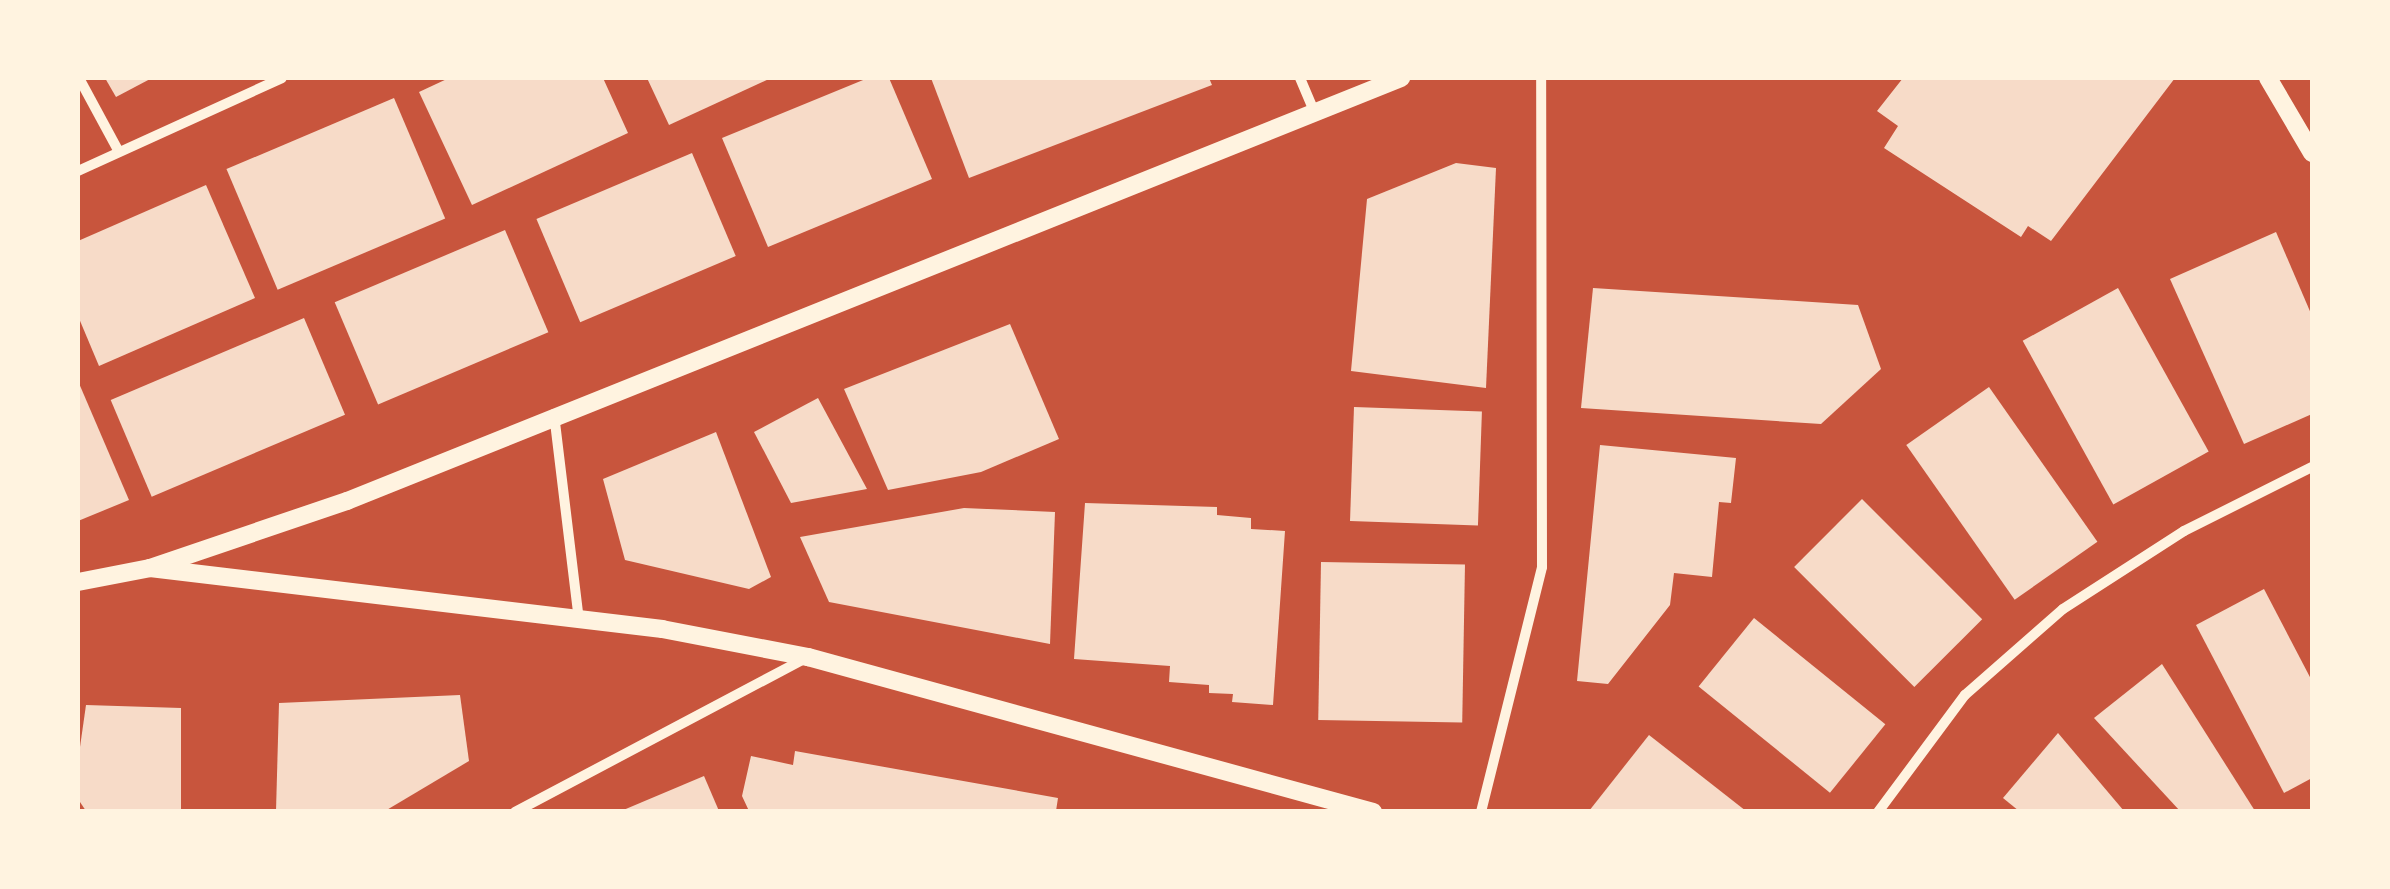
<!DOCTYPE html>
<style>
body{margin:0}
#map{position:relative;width:2390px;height:889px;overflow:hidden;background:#c8553d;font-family:Mulish,sans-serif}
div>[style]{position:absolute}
.building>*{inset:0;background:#f7dbc8;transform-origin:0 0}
.minor>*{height:10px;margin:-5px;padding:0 5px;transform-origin:5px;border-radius:5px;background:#fff3e0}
.tertiary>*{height:18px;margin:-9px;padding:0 9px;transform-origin:9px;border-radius:9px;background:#fff3e0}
span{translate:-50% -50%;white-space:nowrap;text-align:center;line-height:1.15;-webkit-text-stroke:10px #fff3e0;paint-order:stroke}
.frame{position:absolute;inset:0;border:80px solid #fff3e0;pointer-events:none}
</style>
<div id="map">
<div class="building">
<div style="clip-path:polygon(105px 78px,152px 78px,116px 97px)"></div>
<div style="clip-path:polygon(449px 78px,603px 78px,628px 133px,472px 205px,419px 92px)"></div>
<div style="clip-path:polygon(647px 78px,771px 78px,669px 125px)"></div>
<div style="clip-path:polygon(868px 78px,889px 78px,932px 179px,768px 247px,722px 138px)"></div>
<div style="clip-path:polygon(931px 78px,1209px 78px,1212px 85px,969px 178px)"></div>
<div style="clip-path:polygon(1903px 78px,2175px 78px,2051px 241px,2028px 226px,2021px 237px,1884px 148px,1898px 126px,1877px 111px)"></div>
<div style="left:394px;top:98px;width:131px;height:182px;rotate:67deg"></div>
<div style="left:692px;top:153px;width:112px;height:169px;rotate:67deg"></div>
<div style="clip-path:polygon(1456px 163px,1496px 168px,1486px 388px,1351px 371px,1367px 199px)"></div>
<div style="clip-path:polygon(206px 185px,255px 298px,99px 366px,78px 316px,78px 241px)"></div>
<div style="left:505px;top:230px;width:111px;height:185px;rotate:67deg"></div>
<div style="clip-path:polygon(2276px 232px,2312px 316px,2312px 414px,2244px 444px,2170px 279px)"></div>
<div style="clip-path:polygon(1593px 288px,1858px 305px,1881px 369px,1821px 424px,1581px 408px)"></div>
<div style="left:2118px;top:288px;width:187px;height:109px;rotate:61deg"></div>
<div style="left:304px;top:318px;width:105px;height:210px;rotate:67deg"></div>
<div style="clip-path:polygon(1010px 324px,1059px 439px,981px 472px,888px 490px,844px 389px)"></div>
<div style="clip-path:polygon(78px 381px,129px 500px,78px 521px)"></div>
<div style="left:1989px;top:387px;width:189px;height:101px;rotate:55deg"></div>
<div style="clip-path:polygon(818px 398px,867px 489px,791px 503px,754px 432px)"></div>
<div style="left:1354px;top:407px;width:128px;height:114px;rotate:2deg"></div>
<div style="clip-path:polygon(716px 432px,771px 577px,749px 589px,625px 560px,603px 479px)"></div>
<div style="clip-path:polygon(1600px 445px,1736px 458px,1731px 503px,1719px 502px,1712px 577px,1674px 573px,1670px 605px,1608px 684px,1577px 681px)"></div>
<div style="left:1862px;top:499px;width:170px;height:96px;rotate:45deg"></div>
<div style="clip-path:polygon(1085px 503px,1217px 507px,1217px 515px,1251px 518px,1251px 529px,1285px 531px,1273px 705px,1232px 702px,1233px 694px,1209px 693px,1209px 685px,1169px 682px,1170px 666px,1074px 659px)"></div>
<div style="clip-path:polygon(964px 508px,1055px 512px,1050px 644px,829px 602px,800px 537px)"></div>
<div style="left:1321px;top:562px;width:144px;height:158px;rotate:1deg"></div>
<div style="clip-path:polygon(2264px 589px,2312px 681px,2312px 778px,2284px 793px,2196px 625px)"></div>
<div style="left:1754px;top:618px;width:169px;height:88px;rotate:39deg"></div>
<div style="clip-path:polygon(2162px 664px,2255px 811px,2180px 811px,2094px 718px)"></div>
<div style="clip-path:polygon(460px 695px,469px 761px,385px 811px,276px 811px,279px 703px)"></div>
<div style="clip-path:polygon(86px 705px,181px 708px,181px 811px,86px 811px,78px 799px,78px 761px)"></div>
<div style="clip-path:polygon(2058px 733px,2124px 811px,2019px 811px,2003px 798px)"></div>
<div style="clip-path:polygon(1649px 735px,1746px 811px,1589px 811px)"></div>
<div style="clip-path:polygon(795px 751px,1058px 798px,1056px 811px,749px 811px,742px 796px,751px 756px,793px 765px)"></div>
<div style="clip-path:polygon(704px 776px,719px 811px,621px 811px)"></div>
</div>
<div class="minor">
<div style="left:79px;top:78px;width:82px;rotate:61.6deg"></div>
<div style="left:1300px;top:78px;width:38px;rotate:67deg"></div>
<div style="left:78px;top:171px;width:224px;rotate:-24.5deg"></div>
<div style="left:554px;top:414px;width:208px;rotate:83.1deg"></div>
<div style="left:515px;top:812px;width:329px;rotate:-27.9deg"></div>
<div style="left:1481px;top:812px;width:252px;rotate:-76deg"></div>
<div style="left:1542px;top:567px;width:489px;rotate:-90.1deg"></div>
<div style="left:1878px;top:812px;width:146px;rotate:-53.4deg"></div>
<div style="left:1965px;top:695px;width:130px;rotate:-41.3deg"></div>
<div style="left:2063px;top:609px;width:144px;rotate:-32.8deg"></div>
<div style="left:2184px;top:531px;width:143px;rotate:-26.6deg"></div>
</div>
<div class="tertiary">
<div style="left:2268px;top:78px;width:87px;rotate:59.6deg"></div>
<div style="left:150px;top:568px;width:208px;rotate:-18.8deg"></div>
<div style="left:347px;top:501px;width:1136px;rotate:-21.87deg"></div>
<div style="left:78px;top:582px;width:73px;rotate:-11deg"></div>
<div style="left:150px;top:568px;width:516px;rotate:6.79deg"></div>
<div style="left:662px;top:629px;width:149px;rotate:10.9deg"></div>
<div style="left:808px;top:657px;width:586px;rotate:15.34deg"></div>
</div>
<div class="frame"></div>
</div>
